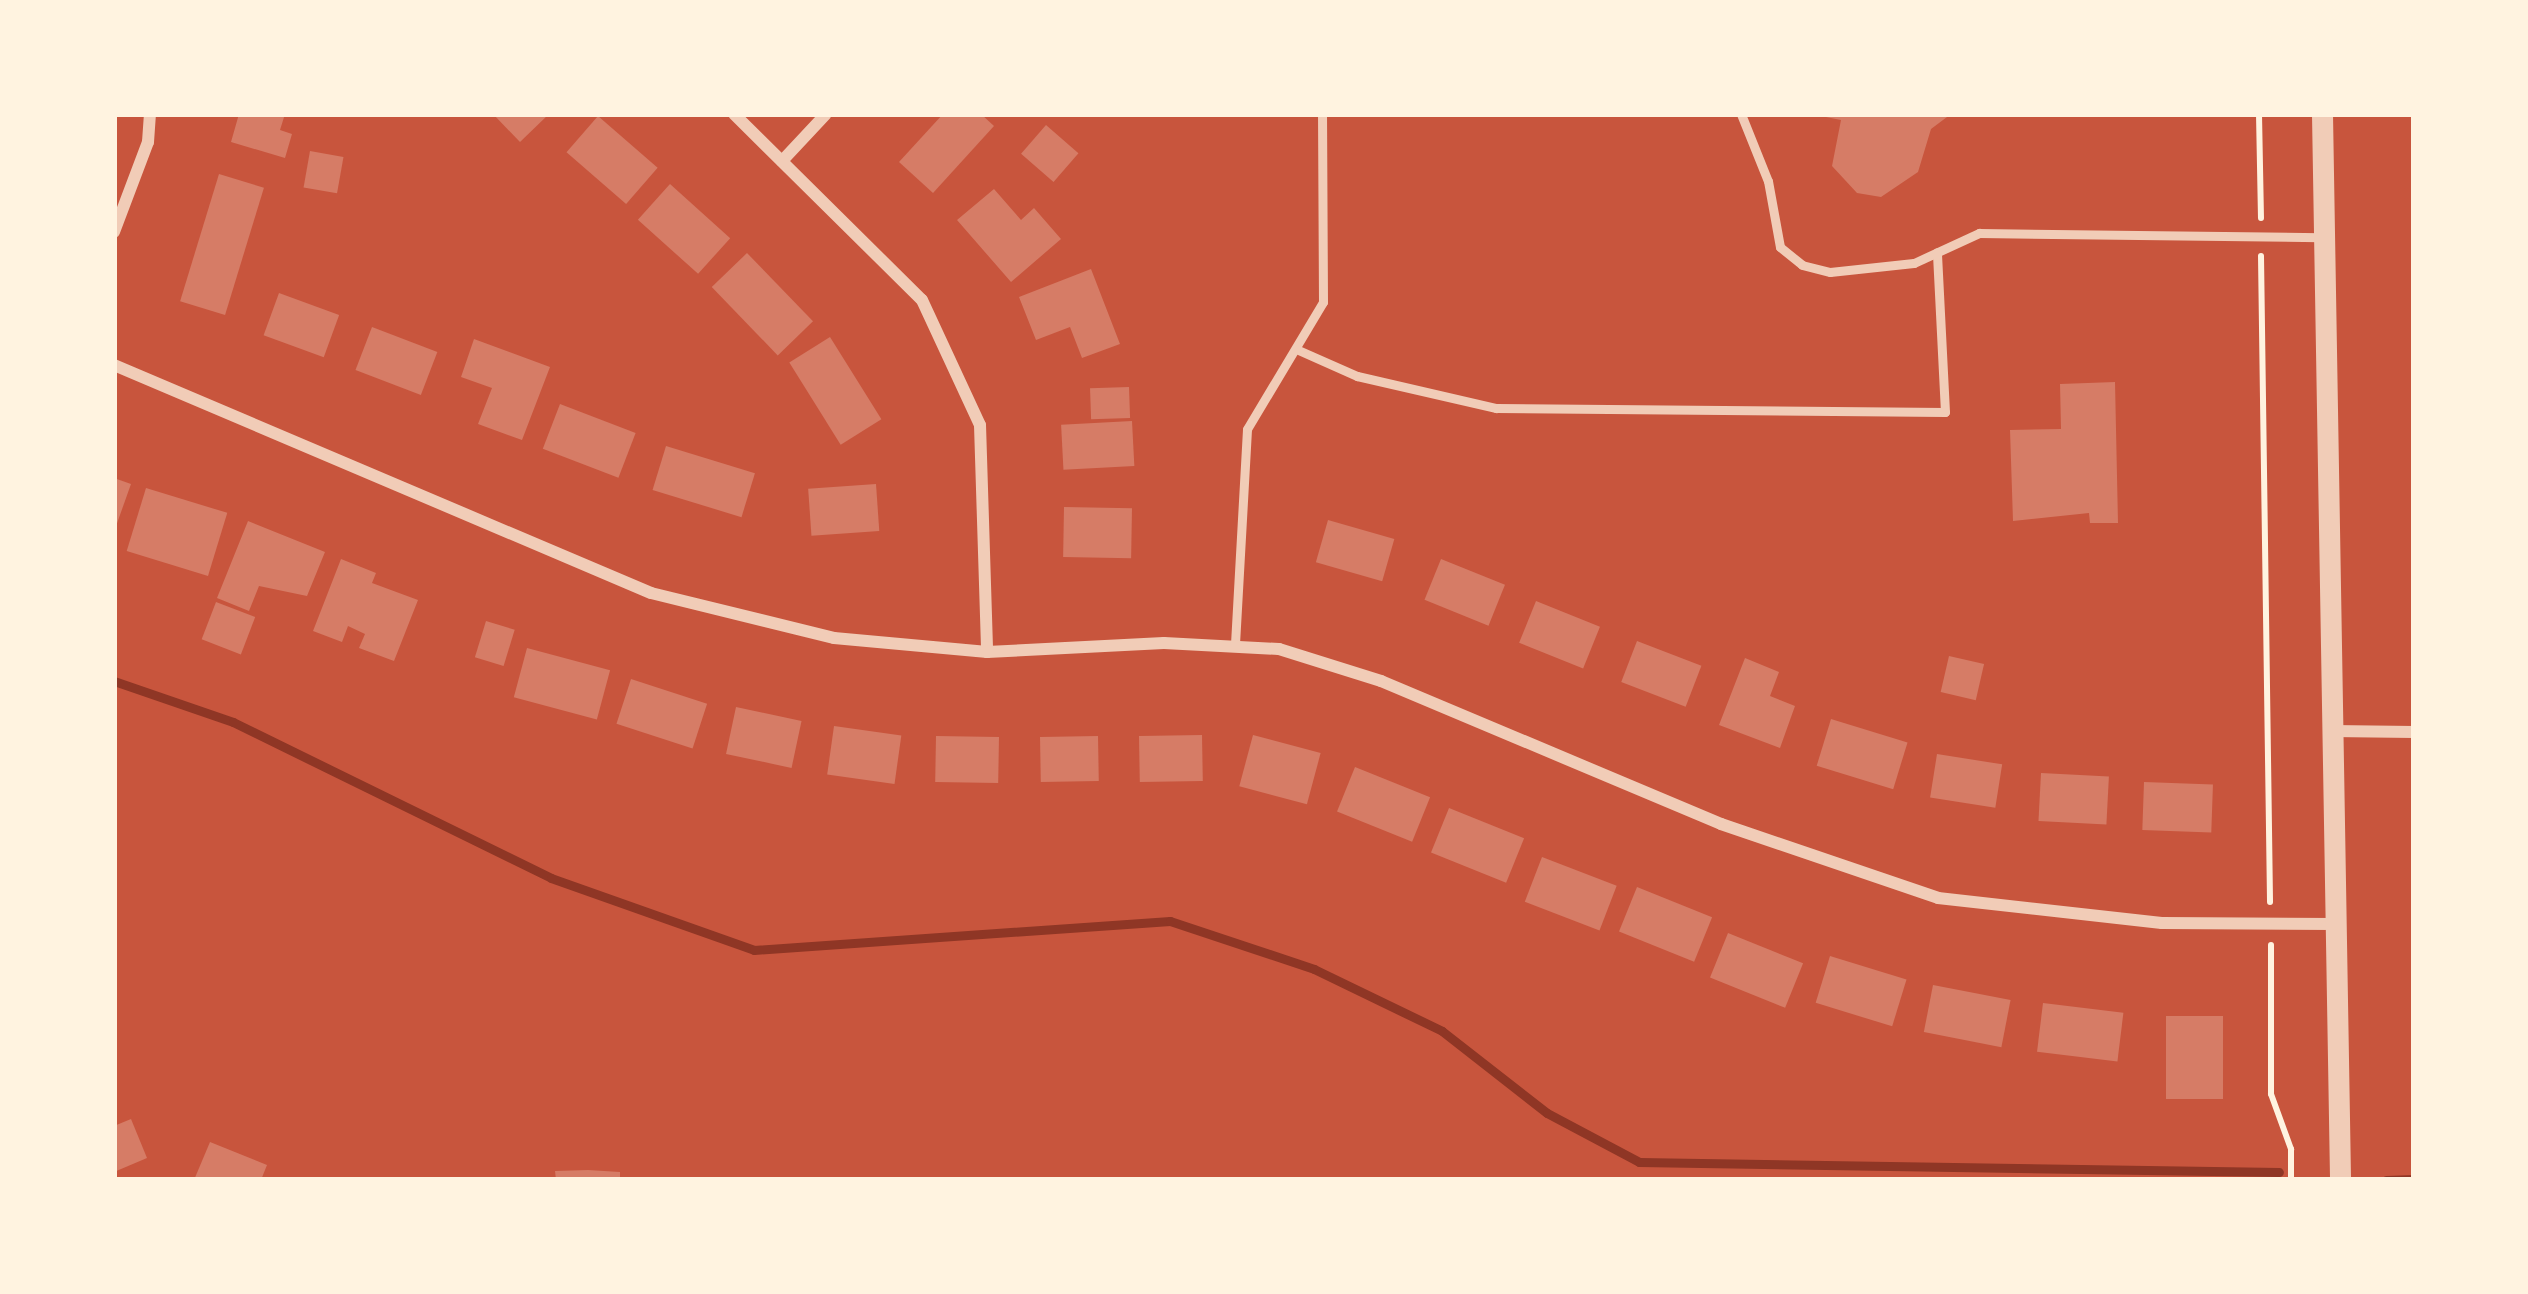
<!DOCTYPE html>
<style>
body{margin:0}
#map{position:relative;width:2528px;height:1294px;overflow:hidden;background:#c8553d;font-family:"Work Sans",sans-serif}
div>[style]{position:absolute}
.stream>*{height:9px;margin:-4.5px;padding:0 4.5px;transform-origin:4.5px;border-radius:4.5px;background:#8f3625}
.building>*{inset:0;background:#d67c66;transform-origin:0 0}
.path>*{height:6px;margin:-3px;padding:0 3px;transform-origin:3px;border-radius:3px;background:#fff3e0}
.service>*{height:9px;margin:-4.5px;padding:0 4.5px;transform-origin:4.5px;border-radius:4.5px;background:#f1ccb7}
.minor>*{height:12px;margin:-6px;padding:0 6px;transform-origin:6px;border-radius:6px;background:#f1ccb7}
.tertiary>*{height:21px;margin:-10.5px;padding:0 10.5px;transform-origin:10.5px;border-radius:10.5px;background:#f1ccb7}
span{translate:-50% -50%;white-space:nowrap;text-align:center;line-height:1.15;-webkit-text-stroke:12px #fff3e0;paint-order:stroke}
.frame{position:absolute;inset:0;border:117px solid #fff3e0;pointer-events:none}
</style>
<div id="map">
<div class="stream">
<div style="left:114px;top:681px;width:126px;rotate:19deg"></div>
<div style="left:233px;top:722px;width:354px;rotate:26.1deg"></div>
<div style="left:551px;top:878px;width:215px;rotate:19.5deg"></div>
<div style="left:754px;top:950px;width:417px;rotate:-4deg"></div>
<div style="left:1170px;top:921px;width:152px;rotate:18.4deg"></div>
<div style="left:1314px;top:969px;width:142px;rotate:25.8deg"></div>
<div style="left:1442px;top:1031px;width:133px;rotate:38deg"></div>
<div style="left:1547px;top:1113px;width:104px;rotate:28deg"></div>
<div style="left:1639px;top:1162px;width:640px;rotate:0.9deg"></div>
<div style="left:2386px;top:1180px;width:28px;rotate:-2deg"></div>
</div>
<div class="building">
<div style="clip-path:polygon(239px 114px,285px 114px,280px 130px,292px 134px,285px 158px,231px 142px)"></div>
<div style="clip-path:polygon(493px 114px,549px 114px,520px 142px)"></div>
<div style="clip-path:polygon(943px 114px,981px 114px,994px 126px,933px 193px,899px 162px)"></div>
<div style="clip-path:polygon(1811px 114px,1951px 114px,1931px 129px,1918px 172px,1881px 197px,1857px 193px,1832px 166px,1841px 120px)"></div>
<div style="left:598px;top:116px;width:79px;height:48px;rotate:41deg"></div>
<div style="left:1046px;top:125px;width:43px;height:38px;rotate:41deg"></div>
<div style="left:310px;top:151px;width:34px;height:37px;rotate:10deg"></div>
<div style="left:219px;top:174px;width:47px;height:133px;rotate:17deg"></div>
<div style="left:670px;top:184px;width:81px;height:48px;rotate:42deg"></div>
<div style="clip-path:polygon(994px 189px,1021px 220px,1034px 208px,1061px 239px,1011px 282px,957px 220px)"></div>
<div style="left:747px;top:253px;width:95px;height:49px;rotate:46deg"></div>
<div style="clip-path:polygon(1091px 269px,1120px 344px,1082px 358px,1070px 327px,1036px 340px,1019px 297px)"></div>
<div style="left:279px;top:293px;width:64px;height:45px;rotate:20deg"></div>
<div style="left:372px;top:327px;width:70px;height:46px;rotate:21deg"></div>
<div style="left:830px;top:337px;width:97px;height:48px;rotate:58deg"></div>
<div style="clip-path:polygon(474px 339px,550px 367px,522px 440px,478px 424px,492px 388px,461px 377px)"></div>
<div style="clip-path:polygon(2115px 382px,2118px 523px,2090px 523px,2089px 513px,2013px 521px,2010px 430px,2061px 429px,2060px 384px)"></div>
<div style="left:1129px;top:387px;width:31px;height:39px;rotate:88deg"></div>
<div style="left:560px;top:404px;width:81px;height:48px;rotate:21deg"></div>
<div style="left:1132px;top:421px;width:45px;height:71px;rotate:87deg"></div>
<div style="left:666px;top:446px;width:93px;height:46px;rotate:17deg"></div>
<div style="clip-path:polygon(114px 478px,131px 484px,115px 529px,114px 529px)"></div>
<div style="left:876px;top:484px;width:47px;height:68px;rotate:86deg"></div>
<div style="left:146px;top:488px;width:85px;height:66px;rotate:17deg"></div>
<div style="left:1064px;top:507px;width:68px;height:50px;rotate:1deg"></div>
<div style="left:1328px;top:520px;width:69px;height:44px;rotate:16deg"></div>
<div style="clip-path:polygon(248px 521px,325px 552px,307px 596px,259px 586px,249px 611px,217px 598px)"></div>
<div style="clip-path:polygon(341px 559px,376px 573px,372px 583px,418px 600px,394px 661px,359px 648px,365px 634px,348px 626px,342px 642px,313px 631px)"></div>
<div style="left:1441px;top:559px;width:69px;height:44px;rotate:22deg"></div>
<div style="left:1536px;top:601px;width:69px;height:45px;rotate:22deg"></div>
<div style="left:216px;top:602px;width:42px;height:40px;rotate:21deg"></div>
<div style="left:486px;top:621px;width:30px;height:38px;rotate:17deg"></div>
<div style="left:1637px;top:641px;width:69px;height:44px;rotate:21deg"></div>
<div style="left:527px;top:648px;width:86px;height:51px;rotate:15deg"></div>
<div style="left:1949px;top:656px;width:36px;height:37px;rotate:13deg"></div>
<div style="clip-path:polygon(1745px 658px,1779px 672px,1770px 696px,1795px 706px,1780px 748px,1719px 725px)"></div>
<div style="left:631px;top:679px;width:80px;height:47px;rotate:18deg"></div>
<div style="left:736px;top:707px;width:67px;height:48px;rotate:12deg"></div>
<div style="left:1831px;top:719px;width:80px;height:49px;rotate:17deg"></div>
<div style="left:834px;top:726px;width:68px;height:49px;rotate:8deg"></div>
<div style="left:1202px;top:735px;width:46px;height:63px;rotate:89deg"></div>
<div style="left:1253px;top:735px;width:70px;height:53px;rotate:15deg"></div>
<div style="left:936px;top:736px;width:63px;height:46px;rotate:1deg"></div>
<div style="left:1098px;top:736px;width:45px;height:58px;rotate:89deg"></div>
<div style="left:1937px;top:754px;width:66px;height:44px;rotate:9deg"></div>
<div style="left:1355px;top:767px;width:81px;height:48px;rotate:22deg"></div>
<div style="left:2041px;top:773px;width:68px;height:48px;rotate:3deg"></div>
<div style="left:2144px;top:782px;width:69px;height:48px;rotate:2deg"></div>
<div style="left:1449px;top:808px;width:81px;height:48px;rotate:22deg"></div>
<div style="left:1542px;top:857px;width:80px;height:48px;rotate:21deg"></div>
<div style="left:1637px;top:887px;width:81px;height:48px;rotate:22deg"></div>
<div style="left:1728px;top:933px;width:81px;height:48px;rotate:22deg"></div>
<div style="left:1830px;top:956px;width:80px;height:49px;rotate:17deg"></div>
<div style="left:1933px;top:985px;width:79px;height:48px;rotate:11deg"></div>
<div style="left:2043px;top:1003px;width:81px;height:49px;rotate:7deg"></div>
<div style="left:2166px;top:1016px;width:57px;height:83px"></div>
<div style="clip-path:polygon(131px 1119px,147px 1158px,114px 1172px,114px 1126px)"></div>
<div style="clip-path:polygon(210px 1142px,267px 1165px,261px 1180px,194px 1180px)"></div>
<div style="clip-path:polygon(588px 1170px,620px 1172px,620px 1180px,556px 1180px,555px 1171px)"></div>
</div>
<div class="path">
<div style="left:2259px;top:114px;width:104px;rotate:88.9deg"></div>
<div style="left:2261px;top:256px;width:646px;rotate:89.2deg"></div>
<div style="left:2271px;top:945px;width:149px;rotate:90deg"></div>
<div style="left:2271px;top:1094px;width:59px;rotate:70deg"></div>
<div style="left:2291px;top:1149px;width:31px;rotate:90deg"></div>
</div>
<div class="service">
<div style="left:1741px;top:114px;width:72px;rotate:68.1deg"></div>
<div style="left:1768px;top:181px;width:67px;rotate:79.7deg"></div>
<div style="left:1780px;top:247px;width:28px;rotate:39deg"></div>
<div style="left:1802px;top:265px;width:29px;rotate:14deg"></div>
<div style="left:1830px;top:272px;width:84px;rotate:-6.1deg"></div>
<div style="left:1914px;top:263px;width:72px;rotate:-24.8deg"></div>
<div style="left:1979px;top:233px;width:342px;rotate:0.7deg"></div>
<div style="left:1296px;top:349px;width:67px;rotate:23.9deg"></div>
<div style="left:1357px;top:376px;width:143px;rotate:13deg"></div>
<div style="left:1496px;top:408px;width:449px;rotate:0.5deg"></div>
<div style="left:1945px;top:412px;width:160px;rotate:-92.9deg"></div>
<div style="left:1235px;top:644px;width:215px;rotate:-86.8deg"></div>
<div style="left:1247px;top:429px;width:148px;rotate:-59.1deg"></div>
<div style="left:1323px;top:302px;width:188px;rotate:-90.3deg"></div>
</div>
<div class="minor">
<div style="left:734px;top:114px;width:264px;rotate:44.7deg"></div>
<div style="left:922px;top:300px;width:138px;rotate:65.1deg"></div>
<div style="left:980px;top:425px;width:227px;rotate:88.2deg"></div>
<div style="left:782px;top:161px;width:64px;rotate:-46.9deg"></div>
<div style="left:114px;top:232px;width:96px;rotate:-69.3deg"></div>
<div style="left:148px;top:142px;width:28px;rotate:-86deg"></div>
<div style="left:114px;top:365px;width:583px;rotate:23.01deg"></div>
<div style="left:651px;top:593px;width:188px;rotate:13.8deg"></div>
<div style="left:834px;top:638px;width:154px;rotate:5.2deg"></div>
<div style="left:987px;top:652px;width:177px;rotate:-2.9deg"></div>
<div style="left:1164px;top:643px;width:115px;rotate:3deg"></div>
<div style="left:1279px;top:649px;width:107px;rotate:17.4deg"></div>
<div style="left:1381px;top:681px;width:369px;rotate:22.8deg"></div>
<div style="left:1721px;top:824px;width:229px;rotate:18.8deg"></div>
<div style="left:1938px;top:898px;width:225px;rotate:6.4deg"></div>
<div style="left:2162px;top:923px;width:172px;rotate:0.3deg"></div>
<div style="left:2332px;top:731px;width:82px;rotate:0.7deg"></div>
</div>
<div class="tertiary">
<div style="left:2322px;top:114px;width:1066px;rotate:89.03deg"></div>
</div>
<div class="frame"></div>
</div>
